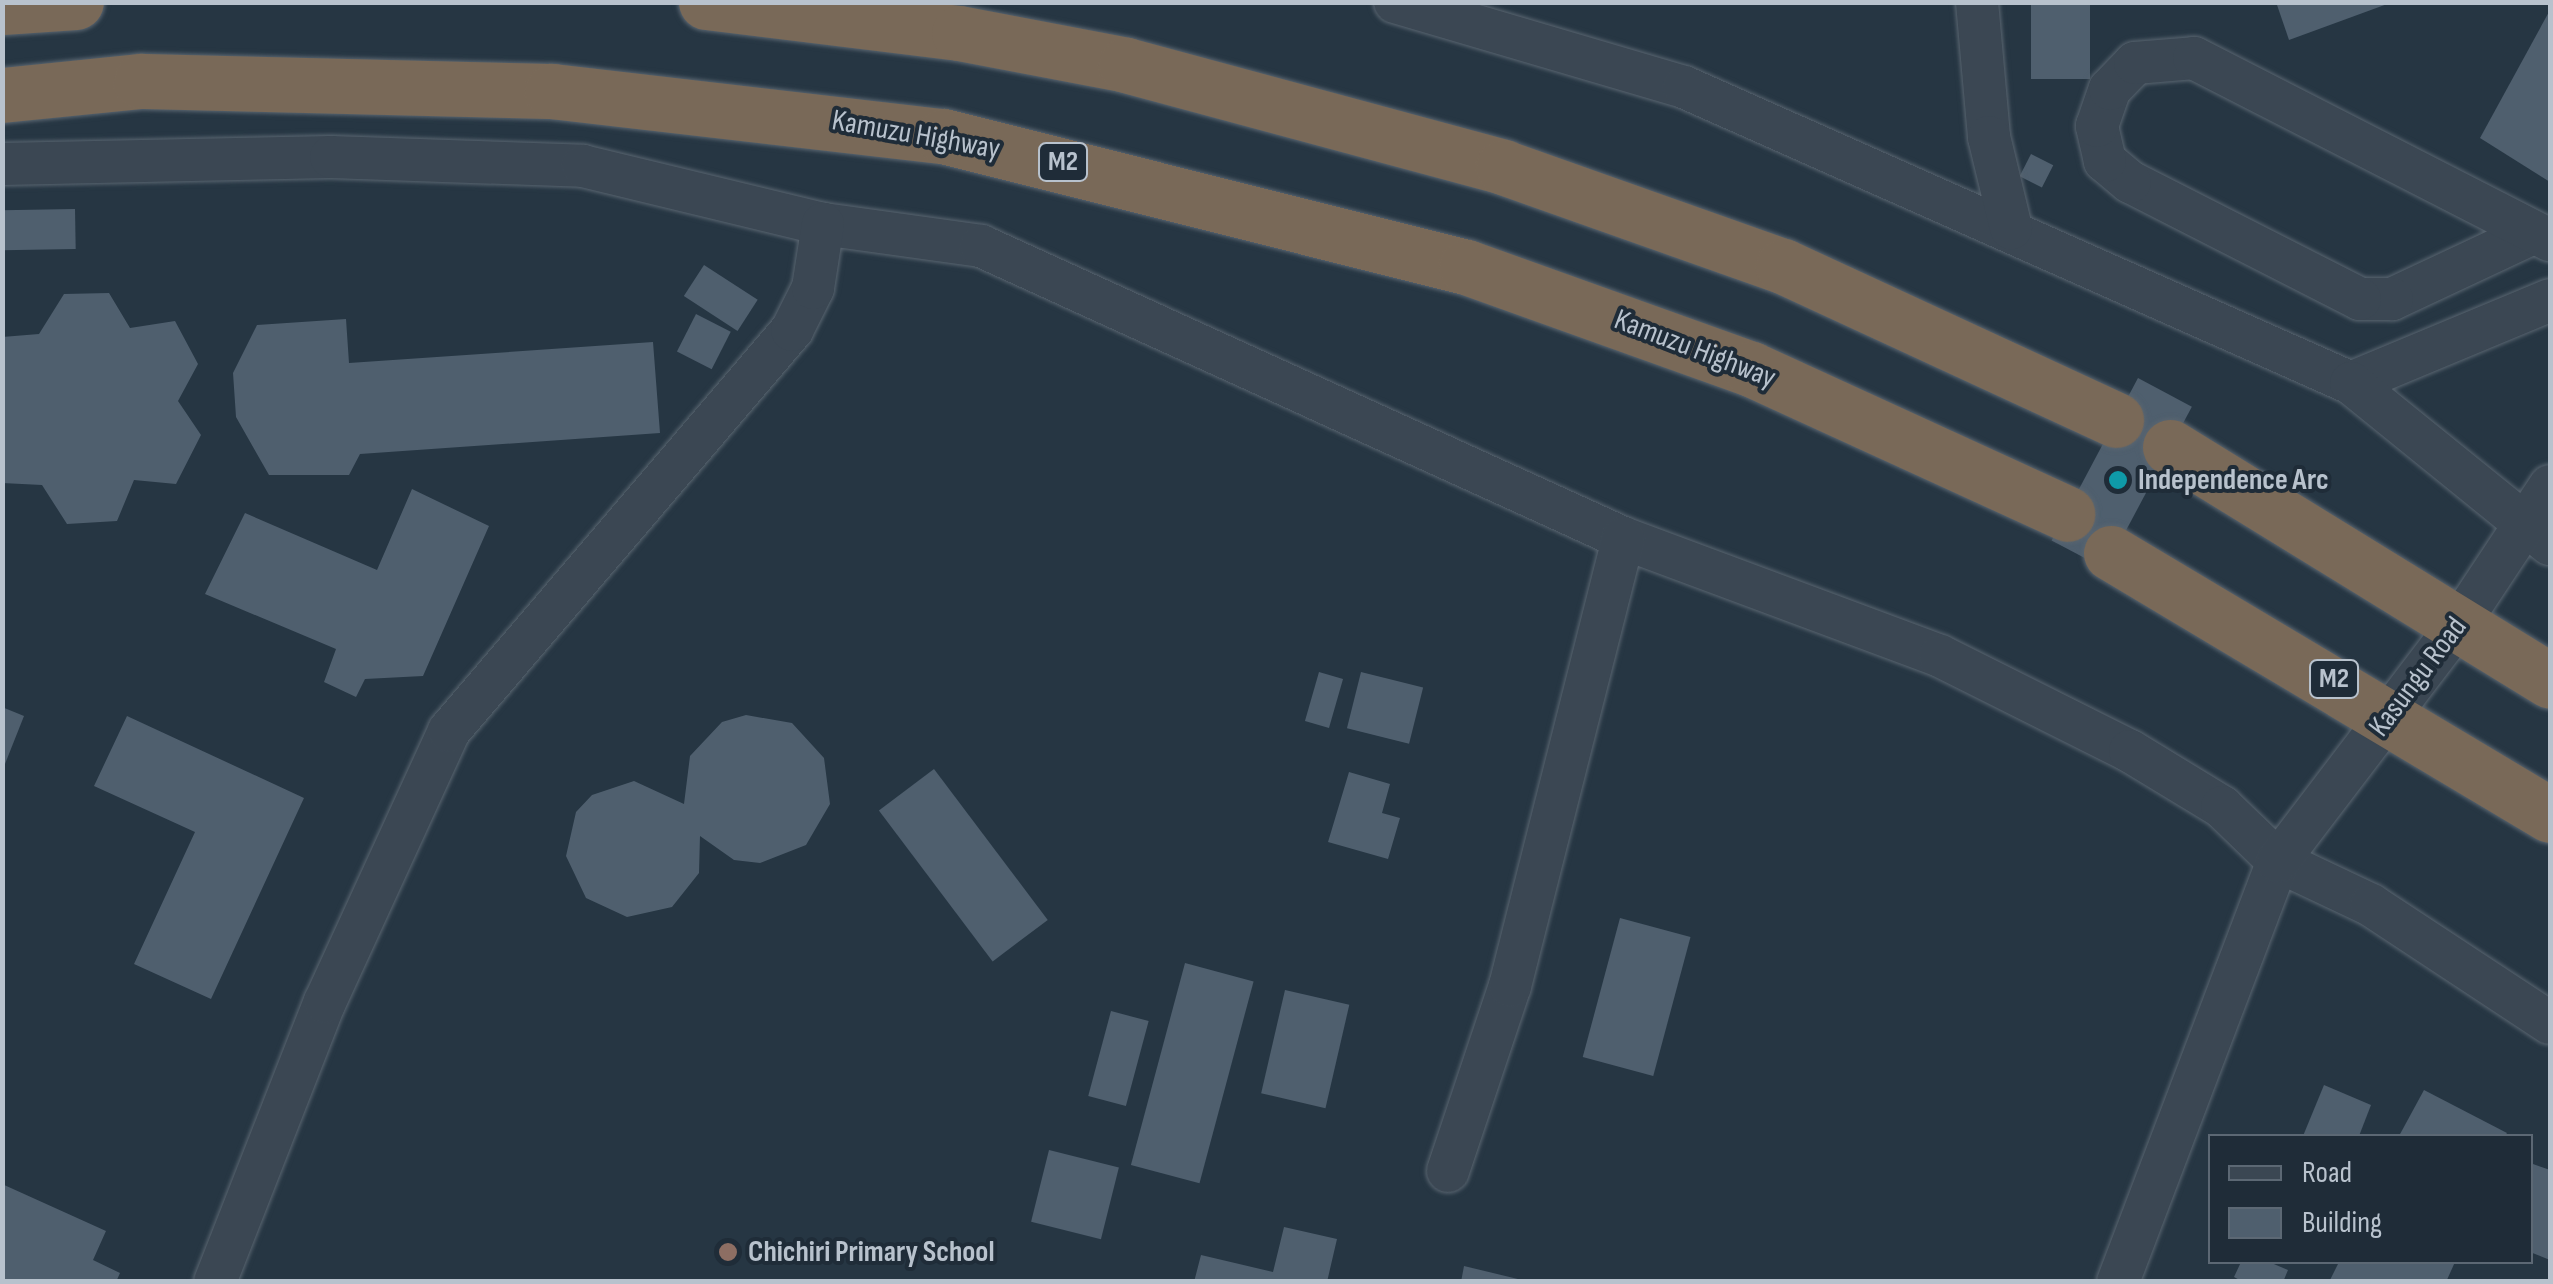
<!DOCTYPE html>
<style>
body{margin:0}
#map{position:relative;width:2553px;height:1284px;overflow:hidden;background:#263643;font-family:"Sofia Sans Condensed",sans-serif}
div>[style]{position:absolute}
.building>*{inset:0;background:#4f5f6e;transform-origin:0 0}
.roads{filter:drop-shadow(0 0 2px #596570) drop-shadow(0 0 2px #596570)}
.minor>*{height:42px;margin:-21px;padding:0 21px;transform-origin:21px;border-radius:21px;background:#3b4753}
.highway>*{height:55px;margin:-27.5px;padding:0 27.5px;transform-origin:27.5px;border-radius:27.5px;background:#796958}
.dots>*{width:28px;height:28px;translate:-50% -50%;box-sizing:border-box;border:5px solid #1f2c38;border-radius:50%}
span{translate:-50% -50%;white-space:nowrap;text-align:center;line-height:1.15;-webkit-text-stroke:8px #1f2c38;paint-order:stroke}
.shield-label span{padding:2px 8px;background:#1f2c38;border:2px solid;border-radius:8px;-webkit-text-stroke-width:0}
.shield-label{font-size:28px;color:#b8c2cd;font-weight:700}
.street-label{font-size:30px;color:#b8c2cd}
.poi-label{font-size:30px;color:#b8c2cd;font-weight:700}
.left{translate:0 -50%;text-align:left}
.frame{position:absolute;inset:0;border:5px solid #b8c2cd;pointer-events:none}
.legend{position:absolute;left:2208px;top:1134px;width:325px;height:130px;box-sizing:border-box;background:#1f2c38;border:2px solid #5c6874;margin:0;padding:12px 18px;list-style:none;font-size:30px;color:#b8c2cd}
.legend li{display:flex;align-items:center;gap:20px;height:50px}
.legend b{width:50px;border:2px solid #5c6874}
</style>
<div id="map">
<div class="building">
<div style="left:2031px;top:2px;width:59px;height:77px"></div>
<div style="clip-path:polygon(2276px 2px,2390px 2px,2390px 3px,2289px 40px)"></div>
<div style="clip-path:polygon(2550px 10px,2550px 182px,2480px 138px)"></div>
<div style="left:2031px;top:154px;width:25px;height:25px;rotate:27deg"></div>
<div style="left:75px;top:209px;width:40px;height:73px;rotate:89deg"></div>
<div style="left:704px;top:265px;width:64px;height:37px;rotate:33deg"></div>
<div style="clip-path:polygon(109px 293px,130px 328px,175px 321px,198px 364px,178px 401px,201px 435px,176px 484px,134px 480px,117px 521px,67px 524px,42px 485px,2px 483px,2px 337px,39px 334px,64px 294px)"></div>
<div style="left:696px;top:314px;width:39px;height:42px;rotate:27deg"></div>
<div style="clip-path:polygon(346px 319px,349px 363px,653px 342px,660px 433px,360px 454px,349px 475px,269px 475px,236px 417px,233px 373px,257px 325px)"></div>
<div style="left:2138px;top:378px;width:61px;height:184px;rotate:28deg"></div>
<div style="clip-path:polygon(412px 489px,489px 526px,423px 676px,365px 679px,356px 697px,324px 682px,336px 649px,205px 594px,245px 513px,377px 570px)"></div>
<div style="left:1319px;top:672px;width:25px;height:51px;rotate:16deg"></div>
<div style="left:1361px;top:672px;width:64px;height:58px;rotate:14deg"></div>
<div style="clip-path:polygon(2px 707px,24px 716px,3px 769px,2px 769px)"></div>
<div style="clip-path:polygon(746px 715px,792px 723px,824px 758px,830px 804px,806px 845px,760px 863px,734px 860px,700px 836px,699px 873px,672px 907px,627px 917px,586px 898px,566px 856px,576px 812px,592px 795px,634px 781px,684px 804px,690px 756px,722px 722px)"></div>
<div style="clip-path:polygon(127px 716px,304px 798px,211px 999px,134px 964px,195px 832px,94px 786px)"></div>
<div style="left:934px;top:769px;width:189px;height:69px;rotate:53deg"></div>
<div style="clip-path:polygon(1349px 772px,1390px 784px,1382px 813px,1400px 818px,1388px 859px,1328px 842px)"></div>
<div style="left:1620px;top:918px;width:73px;height:144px;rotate:15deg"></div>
<div style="left:1185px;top:963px;width:71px;height:209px;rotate:15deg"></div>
<div style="left:1285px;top:990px;width:66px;height:106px;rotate:13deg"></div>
<div style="left:1111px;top:1011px;width:39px;height:88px;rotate:15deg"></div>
<div style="clip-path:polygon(2324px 1085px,2371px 1105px,2359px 1136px,2303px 1136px)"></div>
<div style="clip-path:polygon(2424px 1090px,2507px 1133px,2505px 1136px,2399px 1136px)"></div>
<div style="left:1049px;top:1150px;width:72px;height:74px;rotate:14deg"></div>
<div style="clip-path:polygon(2533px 1164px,2550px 1170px,2550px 1260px,2530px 1252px)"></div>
<div style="clip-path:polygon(2px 1184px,106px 1231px,93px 1260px,120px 1273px,116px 1282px,2px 1280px)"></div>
<div style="clip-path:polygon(1284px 1227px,1337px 1239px,1327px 1282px,1194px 1282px,1201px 1255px,1273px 1272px)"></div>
<div style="clip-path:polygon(2241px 1262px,2269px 1262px,2288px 1270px,2283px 1282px,2243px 1282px,2234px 1277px)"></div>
<div style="clip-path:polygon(2339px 1262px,2455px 1262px,2446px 1282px,2329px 1282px)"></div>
<div style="clip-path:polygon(1464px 1266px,1522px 1280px,1522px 1282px,1461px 1282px)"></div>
</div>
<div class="roads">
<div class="minor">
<div style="left:1395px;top:2px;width:301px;rotate:16.4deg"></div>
<div style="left:1684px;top:87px;width:730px;rotate:23.93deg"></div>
<div style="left:2351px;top:383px;width:216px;rotate:-22.6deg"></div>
<div style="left:1977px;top:2px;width:136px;rotate:84.9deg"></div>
<div style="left:1989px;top:137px;width:94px;rotate:76.4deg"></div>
<div style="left:2px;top:164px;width:329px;rotate:-1.2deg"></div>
<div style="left:331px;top:157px;width:252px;rotate:2deg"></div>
<div style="left:583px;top:166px;width:247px;rotate:13.6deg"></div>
<div style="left:823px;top:224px;width:160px;rotate:7.9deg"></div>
<div style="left:981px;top:246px;width:705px;rotate:24.46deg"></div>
<div style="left:1623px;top:538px;width:338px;rotate:20.4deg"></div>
<div style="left:1940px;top:656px;width:212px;rotate:26.6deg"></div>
<div style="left:2130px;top:751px;width:108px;rotate:31.3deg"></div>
<div style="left:2222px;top:807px;width:78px;rotate:44deg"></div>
<div style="left:2278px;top:861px;width:103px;rotate:25.3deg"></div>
<div style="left:2371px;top:905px;width:214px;rotate:33.4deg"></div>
<div style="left:2533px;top:233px;width:156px;rotate:154.9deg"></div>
<div style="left:2392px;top:299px;width:32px;rotate:180deg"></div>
<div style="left:2360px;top:299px;width:258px;rotate:-153deg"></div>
<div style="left:2130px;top:182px;width:33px;rotate:-140deg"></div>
<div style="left:2105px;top:161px;width:36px;rotate:-103deg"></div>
<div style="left:2097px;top:126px;width:39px;rotate:-71deg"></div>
<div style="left:2110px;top:89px;width:36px;rotate:-46deg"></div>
<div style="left:2135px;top:63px;width:59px;rotate:-4.8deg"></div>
<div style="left:2194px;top:58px;width:400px;rotate:27.1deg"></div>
<div style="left:2351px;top:383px;width:256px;rotate:39deg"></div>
<div style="left:1448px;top:1171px;width:195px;rotate:-71.5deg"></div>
<div style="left:1510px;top:986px;width:462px;rotate:-75.8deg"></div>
<div style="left:215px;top:1282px;width:301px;rotate:-68.6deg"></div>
<div style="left:325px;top:1002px;width:298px;rotate:-65.4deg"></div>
<div style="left:449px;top:731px;width:528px;rotate:-49.46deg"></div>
<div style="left:792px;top:330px;width:47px;rotate:-63.4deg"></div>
<div style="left:813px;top:288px;width:65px;rotate:-81.1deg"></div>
<div style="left:2118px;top:1282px;width:450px;rotate:-69.2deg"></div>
<div style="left:2278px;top:861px;width:300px;rotate:-52.7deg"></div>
<div style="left:2460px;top:622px;width:163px;rotate:-56.5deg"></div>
</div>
<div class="highway">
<div style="left:706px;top:2px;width:255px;rotate:7deg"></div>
<div style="left:959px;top:33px;width:170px;rotate:10.8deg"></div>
<div style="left:1126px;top:65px;width:391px;rotate:15.1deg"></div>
<div style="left:1503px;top:167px;width:297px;rotate:19.5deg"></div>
<div style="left:1783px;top:266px;width:367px;rotate:24.8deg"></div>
<div style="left:2px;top:7px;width:74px;rotate:-3.9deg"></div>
<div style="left:2px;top:95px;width:140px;rotate:-5.8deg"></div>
<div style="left:141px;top:81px;width:411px;rotate:1.4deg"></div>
<div style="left:552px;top:91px;width:394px;rotate:6.6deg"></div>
<div style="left:943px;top:136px;width:539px;rotate:14.06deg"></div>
<div style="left:1466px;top:267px;width:303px;rotate:19.7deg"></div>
<div style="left:1751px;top:369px;width:348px;rotate:24.6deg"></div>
<div style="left:2170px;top:447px;width:446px;rotate:31.6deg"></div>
<div style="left:2111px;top:553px;width:511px;rotate:30.83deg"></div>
</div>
</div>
<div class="dots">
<div style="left:2118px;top:480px;background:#0f9aa8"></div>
<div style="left:728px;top:1252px;background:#8d6e63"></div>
</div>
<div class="shield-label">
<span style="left:1063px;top:162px">M2</span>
<span style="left:2334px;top:679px">M2</span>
</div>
<div class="street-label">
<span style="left:916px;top:135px;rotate:10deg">Kamuzu Highway</span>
<span style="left:1695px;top:349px;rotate:21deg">Kamuzu Highway</span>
<span style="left:2418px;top:677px;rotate:-53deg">Kasungu Road</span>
</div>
<div class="poi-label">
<span class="left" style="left:2138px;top:480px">Independence Arc</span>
<span class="left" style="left:748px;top:1252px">Chichiri Primary School</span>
</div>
<div class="frame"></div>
<ul class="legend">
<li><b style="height:12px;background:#3b4753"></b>Road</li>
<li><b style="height:28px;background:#4f5f6e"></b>Building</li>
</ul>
</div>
